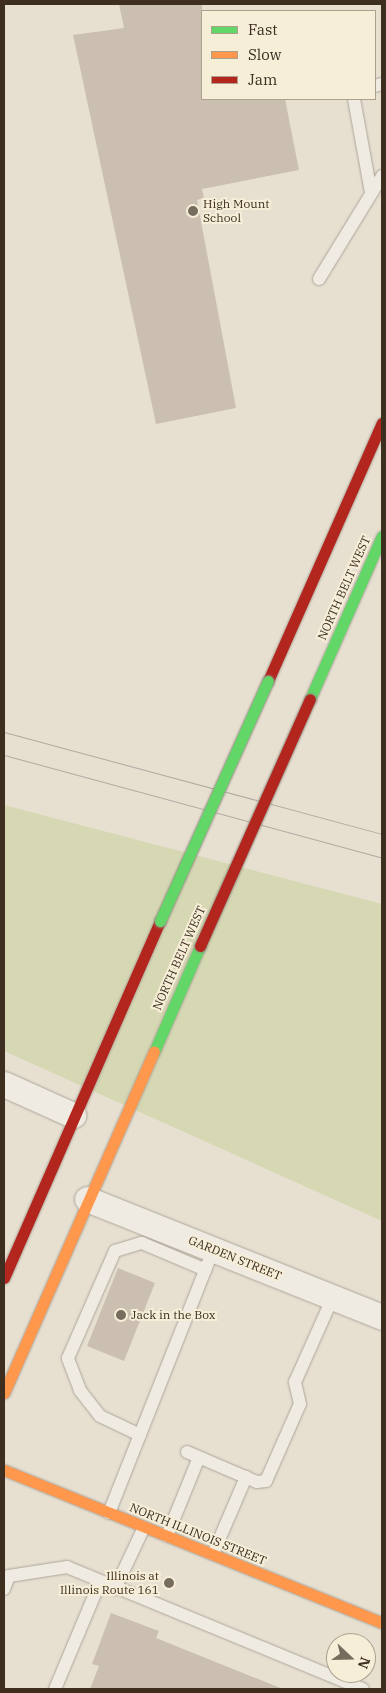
<!DOCTYPE html>
<style>
body{margin:0}
#map{position:relative;width:386px;height:1693px;overflow:hidden;background:#e7e0d1;font-family:"IBM Plex Serif",serif}
div>[style]{position:absolute}
[style*='--x']{left:calc(var(--x)*1px);top:calc(var(--y)*1px);width:calc(var(--w)*1px);rotate:calc(var(--a)*1deg)}
.green>*{inset:0;background:#d6d7b3}
.building>*{inset:0;background:#cbbfb2}
.roads{filter:drop-shadow(0 0 1px #ada599) drop-shadow(0 0 1px #ada599)}
.lane>*{height:12px;margin:-6px;padding:0 6px;transform-origin:6px;border-radius:6px;background:#efebe3}
.street>*{height:25px;margin:-12.5px;padding:0 12.5px;transform-origin:12.5px;border-radius:12.5px;background:#efebe3}
.fast>*{height:11px;margin:-5.5px;padding:0 5.5px;transform-origin:5.5px;border-radius:5.5px;background:#63d668}
.slow>*{height:11px;margin:-5.5px;padding:0 5.5px;transform-origin:5.5px;border-radius:5.5px;background:#ff974d}
.jam>*{height:11px;margin:-5.5px;padding:0 5.5px;transform-origin:5.5px;border-radius:5.5px;background:#b3261e}
.tram>*{height:1px;margin:-0.5px;padding:0 0.5px;transform-origin:0.5px;border-radius:0.5px;background:#afaaa2}
.bridges{filter:drop-shadow(0 0 1px #928b80) drop-shadow(0 0 1px #928b80)}
.fast-bridge>*{height:11px;margin:-5.5px;padding:0 5.5px;transform-origin:5.5px;border-radius:5.5px;background:#63d668}
.jam-bridge>*{height:11px;margin:-5.5px;padding:0 5.5px;transform-origin:5.5px;border-radius:5.5px;background:#b3261e}
.dots>*{width:14px;height:14px;translate:-50% -50%;box-sizing:border-box;border:2px solid #f7eed8;border-radius:50%}
span{translate:-50% -50%;white-space:nowrap;text-align:center;line-height:1.15;-webkit-text-stroke:4px #f7eed8;paint-order:stroke}
.poi-label{font-size:12px;color:#3d2e20}
.left{translate:0 -50%;text-align:left}
.right{translate:-100% -50%;text-align:right}
.street-label{font-size:12px;color:#3d2e20}
.frame{position:absolute;inset:0;border:5px solid #3d2e20;pointer-events:none}
.legend{position:absolute;left:201px;top:10px;width:175px;height:90px;box-sizing:border-box;background:#f7eed8;border:1px solid #ada18e;margin:0;padding:6px 9px;list-style:none;font-size:15px;color:#3d2e20}
.legend li{display:flex;align-items:center;gap:10px;height:25px}
.legend b{width:25px;border:1px solid #ada18e}
.north{position:absolute;left:326px;top:1633px;width:50px;height:50px;box-sizing:border-box;background:#f7eed8;border:1px solid #ada18e;border-radius:50%;rotate:111deg;font-size:14px;font-weight:700;line-height:20px;text-align:center;color:#3d2e20}
.north::after{content:'';display:block;margin:auto;width:18px;height:22px;background:#786c5e;clip-path:polygon(50% 0,100% 100%,50% 72%,0 100%)}
</style>
<div id="map">
<div class="green">
<div style="clip-path:polygon(4px 805px,382px 904px,382px 1221px,4px 1051px)"></div>
</div>
<div class="building">
<div style="clip-path:polygon(119px 4px,202px 4px,202px 99px,285px 99px,299px 170px,202px 189px,204px 198px,197px 200px,236px 408px,156px 424px,73px 35px,124px 28px)"></div>
<div style="clip-path:polygon(118px 1268px,155px 1283px,124px 1361px,87px 1346px)"></div>
<div style="clip-path:polygon(111px 1613px,159px 1631px,156px 1638px,283px 1689px,90px 1689px,99px 1666px,92px 1664px)"></div>
</div>
<div class="roads">
<div class="lane">
<div style="--x:375;--y:86;--w:7;--a:-16"></div>
<div style="--x:354;--y:99;--w:96;--a:79.7"></div>
<div style="--x:319;--y:279;--w:121;--a:-58.5"></div>
<div style="--x:140;--y:1435;--w:44;--a:-154.6"></div>
<div style="--x:100;--y:1416;--w:33;--a:-128"></div>
<div style="--x:80;--y:1390;--w:34;--a:-111"></div>
<div style="--x:68;--y:1358;--w:117;--a:-66.3"></div>
<div style="--x:115;--y:1251;--w:28;--a:-17"></div>
<div style="--x:142;--y:1243;--w:69;--a:22.9"></div>
<div style="--x:187;--y:1452;--w:76;--a:23.2"></div>
<div style="--x:257;--y:1482;--w:9;--a:-6"></div>
<div style="--x:266;--y:1481;--w:84;--a:-66.2"></div>
<div style="--x:300;--y:1404;--w:23;--a:-103"></div>
<div style="--x:295;--y:1382;--w:93;--a:-65.9"></div>
<div style="--x:109;--y:1513;--w:269;--a:-68.4"></div>
<div style="--x:167;--y:1536;--w:85;--a:-67.9"></div>
<div style="--x:213;--y:1554;--w:84;--a:-66.8"></div>
<div style="--x:4;--y:1589;--w:14;--a:-69"></div>
<div style="--x:9;--y:1576;--w:59;--a:-8.8"></div>
<div style="--x:67;--y:1567;--w:320;--a:22.4"></div>
<div style="--x:115;--y:1589;--w:68;--a:-64.9"></div>
<div style="--x:55;--y:1689;--w:116;--a:-67.2"></div>
</div>
<div class="street">
<div style="--x:4;--y:1084;--w:76;--a:24.2"></div>
<div style="--x:87;--y:1199;--w:318;--a:21.8"></div>
</div>
<div class="fast">
<div style="--x:310;--y:699;--w:178;--a:-66.2"></div>
<div style="--x:154;--y:1052;--w:116;--a:-66.5"></div>
</div>
<div class="slow">
<div style="--x:4;--y:1393;--w:373;--a:-66.3"></div>
<div style="--x:4;--y:1470;--w:408;--a:22"></div>
</div>
<div class="jam">
<div style="--x:268;--y:681;--w:282;--a:-66.2"></div>
<div style="--x:4;--y:1278;--w:390;--a:-66.4"></div>
</div>
</div>
<div class="tram">
<div style="--x:4;--y:732;--w:392;--a:15.1"></div>
<div style="--x:4;--y:755;--w:392;--a:15.2"></div>
</div>
<div class="bridges">
<div class="fast-bridge">
<div style="--x:160;--y:921;--w:263;--a:-65.8"></div>
</div>
<div class="jam-bridge">
<div style="--x:200;--y:946;--w:270;--a:-66"></div>
</div>
</div>
<div class="dots">
<div style="left:193px;top:211px;background:#786c5e"></div>
<div style="left:121px;top:1315px;background:#786c5e"></div>
<div style="left:169px;top:1583px;background:#786c5e"></div>
</div>
<div class="poi-label">
<span class="left" style="left:203px;top:211px">High Mount<br>School</span>
<span class="left" style="left:131px;top:1315px">Jack in the Box</span>
<span class="right" style="left:159px;top:1583px">Illinois at<br>Illinois Route 161</span>
</div>
<div class="street-label">
<span style="left:344px;top:588px;rotate:-66deg">NORTH BELT WEST</span>
<span style="left:179px;top:958px;rotate:-66deg">NORTH BELT WEST</span>
<span style="left:235px;top:1258px;rotate:22deg">GARDEN STREET</span>
<span style="left:198px;top:1534px;rotate:22deg">NORTH ILLINOIS STREET</span>
</div>
<div class="frame"></div>
<ul class="legend">
<li><b style="height:6px;background:#63d668"></b>Fast</li>
<li><b style="height:6px;background:#ff974d"></b>Slow</li>
<li><b style="height:6px;background:#b3261e"></b>Jam</li>
</ul>
<div class="north">N</div>
</div>
